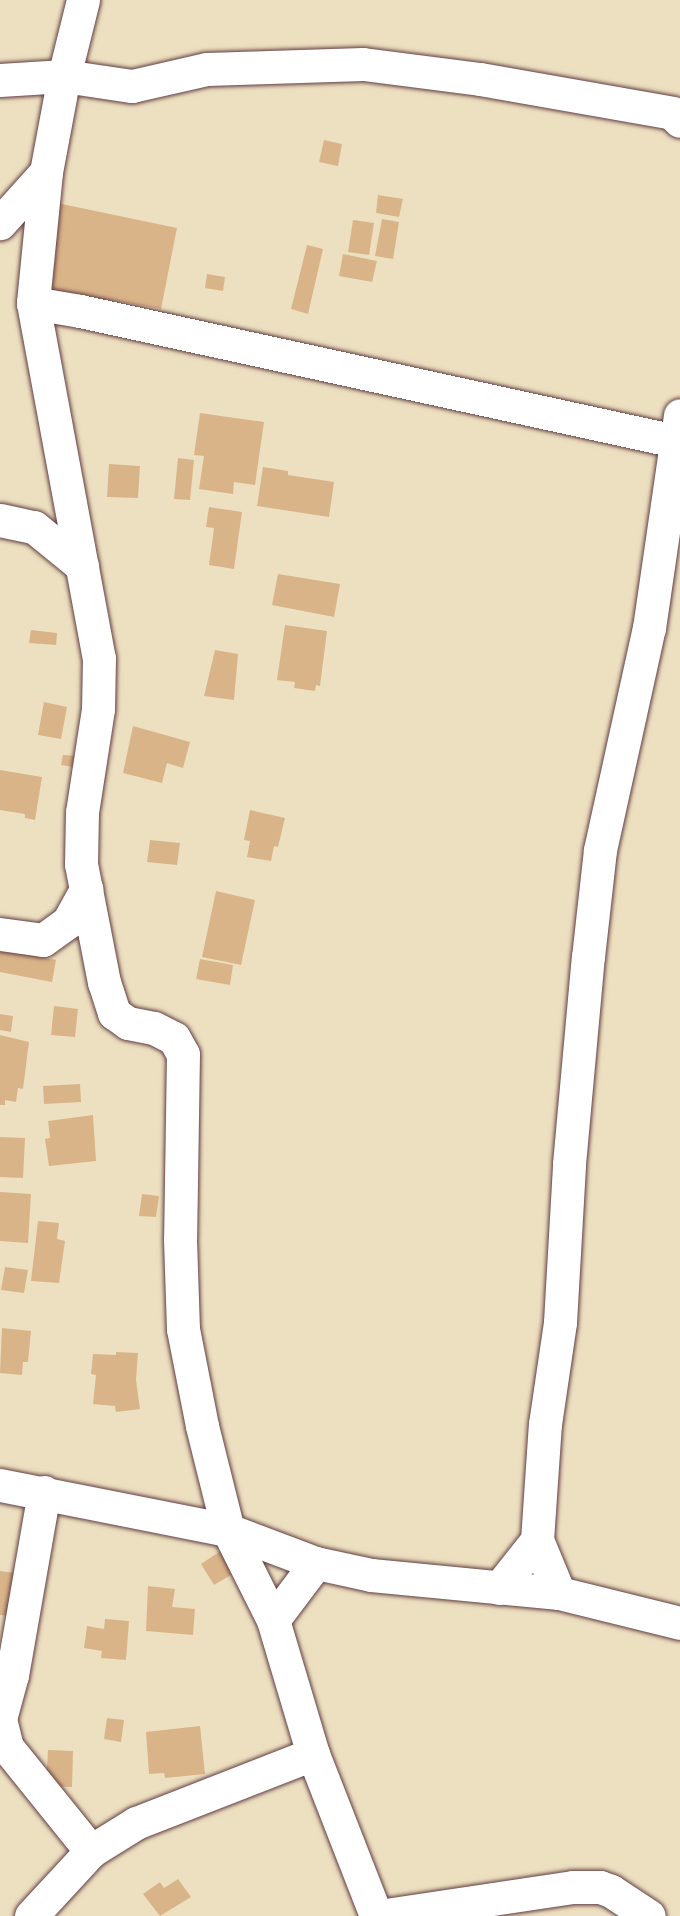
<!DOCTYPE html>
<style>
body{margin:0}
#map{position:relative;width:680px;height:1916px;overflow:hidden;background:#ede0c0;font-family:"Libre Caslon Text",serif}
div>[style]{position:absolute}
[style*='--x']{left:calc(var(--x)*1px);top:calc(var(--y)*1px);width:calc(var(--w)*1px);rotate:calc(var(--a)*1deg)}
.building>*{inset:0;background:#dab489}
.roads{filter:drop-shadow(0 0 2px #623c41) drop-shadow(0 0 2px #623c41)}
.minor>*{height:33px;margin:-16.5px;padding:0 16.5px;transform-origin:16.5px;border-radius:16.5px;background:#fff}
span{translate:-50% -50%;white-space:nowrap;text-align:center;line-height:1.15;-webkit-text-stroke:4.5px #f6f6f2;paint-order:stroke}
</style>
<div id="map">
<div class="building">
<div style="clip-path:polygon(324px 140px,342px 144px,338px 166px,319px 162px)"></div>
<div style="clip-path:polygon(378px 195px,403px 199px,399px 217px,376px 213px)"></div>
<div style="clip-path:polygon(57px 203px,177px 228px,161px 309px,106px 299px,105px 304px,40px 292px)"></div>
<div style="clip-path:polygon(382px 219px,399px 222px,393px 259px,375px 256px)"></div>
<div style="clip-path:polygon(353px 220px,374px 223px,369px 255px,348px 252px)"></div>
<div style="clip-path:polygon(307px 245px,323px 249px,308px 314px,291px 309px)"></div>
<div style="clip-path:polygon(343px 254px,377px 261px,372px 282px,339px 276px)"></div>
<div style="clip-path:polygon(207px 274px,225px 277px,223px 291px,205px 288px)"></div>
<div style="clip-path:polygon(200px 413px,264px 422px,255px 485px,234px 482px,233px 494px,199px 489px,204px 456px,194px 455px)"></div>
<div style="clip-path:polygon(178px 458px,194px 460px,190px 500px,174px 499px)"></div>
<div style="clip-path:polygon(109px 464px,140px 466px,138px 498px,107px 497px)"></div>
<div style="clip-path:polygon(263px 467px,288px 471px,288px 475px,334px 482px,329px 517px,257px 506px)"></div>
<div style="clip-path:polygon(209px 507px,242px 512px,234px 569px,209px 565px,214px 528px,206px 527px)"></div>
<div style="clip-path:polygon(278px 574px,340px 584px,334px 617px,272px 605px)"></div>
<div style="clip-path:polygon(285px 625px,327px 631px,320px 686px,316px 685px,315px 691px,294px 688px,295px 682px,277px 680px)"></div>
<div style="clip-path:polygon(31px 630px,57px 633px,56px 645px,29px 643px)"></div>
<div style="clip-path:polygon(215px 650px,238px 654px,234px 700px,204px 696px)"></div>
<div style="clip-path:polygon(44px 702px,67px 707px,61px 739px,38px 735px)"></div>
<div style="clip-path:polygon(133px 726px,190px 742px,183px 768px,167px 763px,162px 783px,123px 773px)"></div>
<div style="clip-path:polygon(63px 755px,75px 756px,74px 767px,61px 765px)"></div>
<div style="clip-path:polygon(0 770px,42px 777px,35px 820px,25px 818px,25px 814px,0 810px)"></div>
<div style="clip-path:polygon(250px 810px,285px 818px,278px 847px,274px 846px,271px 861px,247px 857px,250px 841px,244px 840px)"></div>
<div style="clip-path:polygon(150px 840px,180px 843px,177px 865px,147px 862px)"></div>
<div style="clip-path:polygon(216px 891px,255px 900px,241px 965px,202px 957px)"></div>
<div style="clip-path:polygon(0 950px,56px 960px,52px 982px,0 972px)"></div>
<div style="clip-path:polygon(200px 959px,233px 965px,230px 985px,196px 979px)"></div>
<div style="clip-path:polygon(54px 1006px,78px 1009px,75px 1037px,51px 1035px)"></div>
<div style="clip-path:polygon(0 1014px,13px 1016px,11px 1032px,0 1030px)"></div>
<div style="clip-path:polygon(0 1035px,29px 1042px,23px 1089px,18px 1088px,16px 1102px,5px 1100px,5px 1105px,0 1105px)"></div>
<div style="clip-path:polygon(80px 1084px,81px 1102px,44px 1104px,43px 1086px)"></div>
<div style="clip-path:polygon(93px 1115px,96px 1161px,49px 1166px,45px 1139px,50px 1138px,48px 1121px)"></div>
<div style="clip-path:polygon(0 1137px,25px 1138px,23px 1178px,0 1177px)"></div>
<div style="clip-path:polygon(0 1192px,31px 1194px,28px 1243px,0 1241px)"></div>
<div style="clip-path:polygon(142px 1194px,159px 1196px,156px 1217px,139px 1216px)"></div>
<div style="clip-path:polygon(38px 1221px,59px 1223px,57px 1239px,65px 1241px,59px 1283px,31px 1281px)"></div>
<div style="clip-path:polygon(5px 1267px,28px 1270px,24px 1293px,1px 1290px)"></div>
<div style="clip-path:polygon(2px 1328px,31px 1331px,28px 1362px,23px 1362px,22px 1375px,0 1373px)"></div>
<div style="clip-path:polygon(116px 1352px,138px 1353px,136px 1380px,140px 1409px,116px 1412px,115px 1406px,93px 1404px,96px 1375px,91px 1374px,93px 1354px,116px 1355px)"></div>
<div style="clip-path:polygon(222px 1550px,236px 1572px,214px 1585px,201px 1564px)"></div>
<div style="clip-path:polygon(0 1571px,16px 1573px,11px 1616px,0 1615px)"></div>
<div style="clip-path:polygon(148px 1586px,175px 1589px,172px 1607px,195px 1609px,193px 1635px,146px 1631px)"></div>
<div style="clip-path:polygon(105px 1619px,129px 1621px,126px 1660px,101px 1658px,102px 1651px,84px 1648px,87px 1626px,104px 1629px)"></div>
<div style="clip-path:polygon(107px 1718px,124px 1720px,121px 1742px,104px 1739px)"></div>
<div style="clip-path:polygon(200px 1726px,205px 1774px,165px 1778px,164px 1773px,149px 1774px,146px 1732px)"></div>
<div style="clip-path:polygon(48px 1750px,73px 1751px,72px 1787px,46px 1786px)"></div>
<div style="clip-path:polygon(178px 1879px,191px 1897px,160px 1916px,143px 1894px,160px 1882px,164px 1888px)"></div>
</div>
<div class="roads">
<div class="minor">
<div style="--x:83;--y:0;--w:78;--a:104"></div>
<div style="--x:64;--y:76;--w:69;--a:8.4"></div>
<div style="--x:132;--y:86;--w:77;--a:-12.8"></div>
<div style="--x:207;--y:69;--w:156;--a:-1.8"></div>
<div style="--x:363;--y:64;--w:118;--a:7.3"></div>
<div style="--x:480;--y:79;--w:195;--a:10"></div>
<div style="--x:672;--y:113;--w:11;--a:45"></div>
<div style="--x:0;--y:80;--w:64;--a:-3.6"></div>
<div style="--x:64;--y:76;--w:98;--a:100.6"></div>
<div style="--x:46;--y:172;--w:69;--a:132"></div>
<div style="--x:46;--y:172;--w:132;--a:95.7"></div>
<div style="--x:33;--y:303;--w:48;--a:9.7"></div>
<div style="--x:80;--y:311;--w:614;--a:12.32"></div>
<div style="--x:33;--y:303;--w:361;--a:79.5"></div>
<div style="--x:99;--y:658;--w:51;--a:91.1"></div>
<div style="--x:98;--y:709;--w:104;--a:98.8"></div>
<div style="--x:82;--y:812;--w:52;--a:91.1"></div>
<div style="--x:81;--y:864;--w:120;--a:79"></div>
<div style="--x:104;--y:982;--w:33;--a:72"></div>
<div style="--x:114;--y:1013;--w:17;--a:36"></div>
<div style="--x:128;--y:1023;--w:26;--a:11"></div>
<div style="--x:154;--y:1028;--w:22;--a:27"></div>
<div style="--x:174;--y:1038;--w:18;--a:61"></div>
<div style="--x:183;--y:1054;--w:185;--a:90.9"></div>
<div style="--x:180;--y:1239;--w:90;--a:88.1"></div>
<div style="--x:183;--y:1329;--w:99;--a:78.9"></div>
<div style="--x:202;--y:1426;--w:107;--a:76"></div>
<div style="--x:228;--y:1530;--w:101;--a:63.4"></div>
<div style="--x:273;--y:1620;--w:140;--a:73.4"></div>
<div style="--x:313;--y:1754;--w:174;--a:68.7"></div>
<div style="--x:0;--y:520;--w:35;--a:12"></div>
<div style="--x:34;--y:527;--w:62;--a:39.1"></div>
<div style="--x:0;--y:934;--w:43;--a:7.9"></div>
<div style="--x:43;--y:940;--w:31;--a:-36"></div>
<div style="--x:68;--y:922;--w:38;--a:-61"></div>
<div style="--x:0;--y:1485;--w:232;--a:11.2"></div>
<div style="--x:228;--y:1530;--w:94;--a:20.6"></div>
<div style="--x:316;--y:1563;--w:56;--a:12.3"></div>
<div style="--x:371;--y:1575;--w:189;--a:5.5"></div>
<div style="--x:559;--y:1593;--w:125;--a:13.9"></div>
<div style="--x:44;--y:1492;--w:186;--a:99.9"></div>
<div style="--x:12;--y:1675;--w:46;--a:105.3"></div>
<div style="--x:0;--y:1719;--w:29;--a:76"></div>
<div style="--x:7;--y:1747;--w:134;--a:51.1"></div>
<div style="--x:499;--y:1588;--w:61;--a:-51.6"></div>
<div style="--x:559;--y:1593;--w:57;--a:-112.5"></div>
<div style="--x:537;--y:1540;--w:116;--a:-86.1"></div>
<div style="--x:545;--y:1424;--w:103;--a:-81.6"></div>
<div style="--x:560;--y:1322;--w:158;--a:-86.7"></div>
<div style="--x:569;--y:1164;--w:208;--a:-84.8"></div>
<div style="--x:588;--y:957;--w:108;--a:-83.6"></div>
<div style="--x:600;--y:850;--w:227;--a:-77.6"></div>
<div style="--x:649;--y:628;--w:215;--a:-81.7"></div>
<div style="--x:273;--y:1620;--w:71;--a:-53"></div>
<div style="--x:31;--y:1916;--w:88;--a:-47.3"></div>
<div style="--x:91;--y:1851;--w:53;--a:-31.9"></div>
<div style="--x:136;--y:1823;--w:190;--a:-21.3"></div>
<div style="--x:379;--y:1916;--w:196;--a:-8.5"></div>
<div style="--x:573;--y:1887;--w:27;--a:0"></div>
<div style="--x:600;--y:1887;--w:12;--a:20"></div>
<div style="--x:611;--y:1891;--w:45;--a:33.3"></div>
</div>
</div>
</div>
